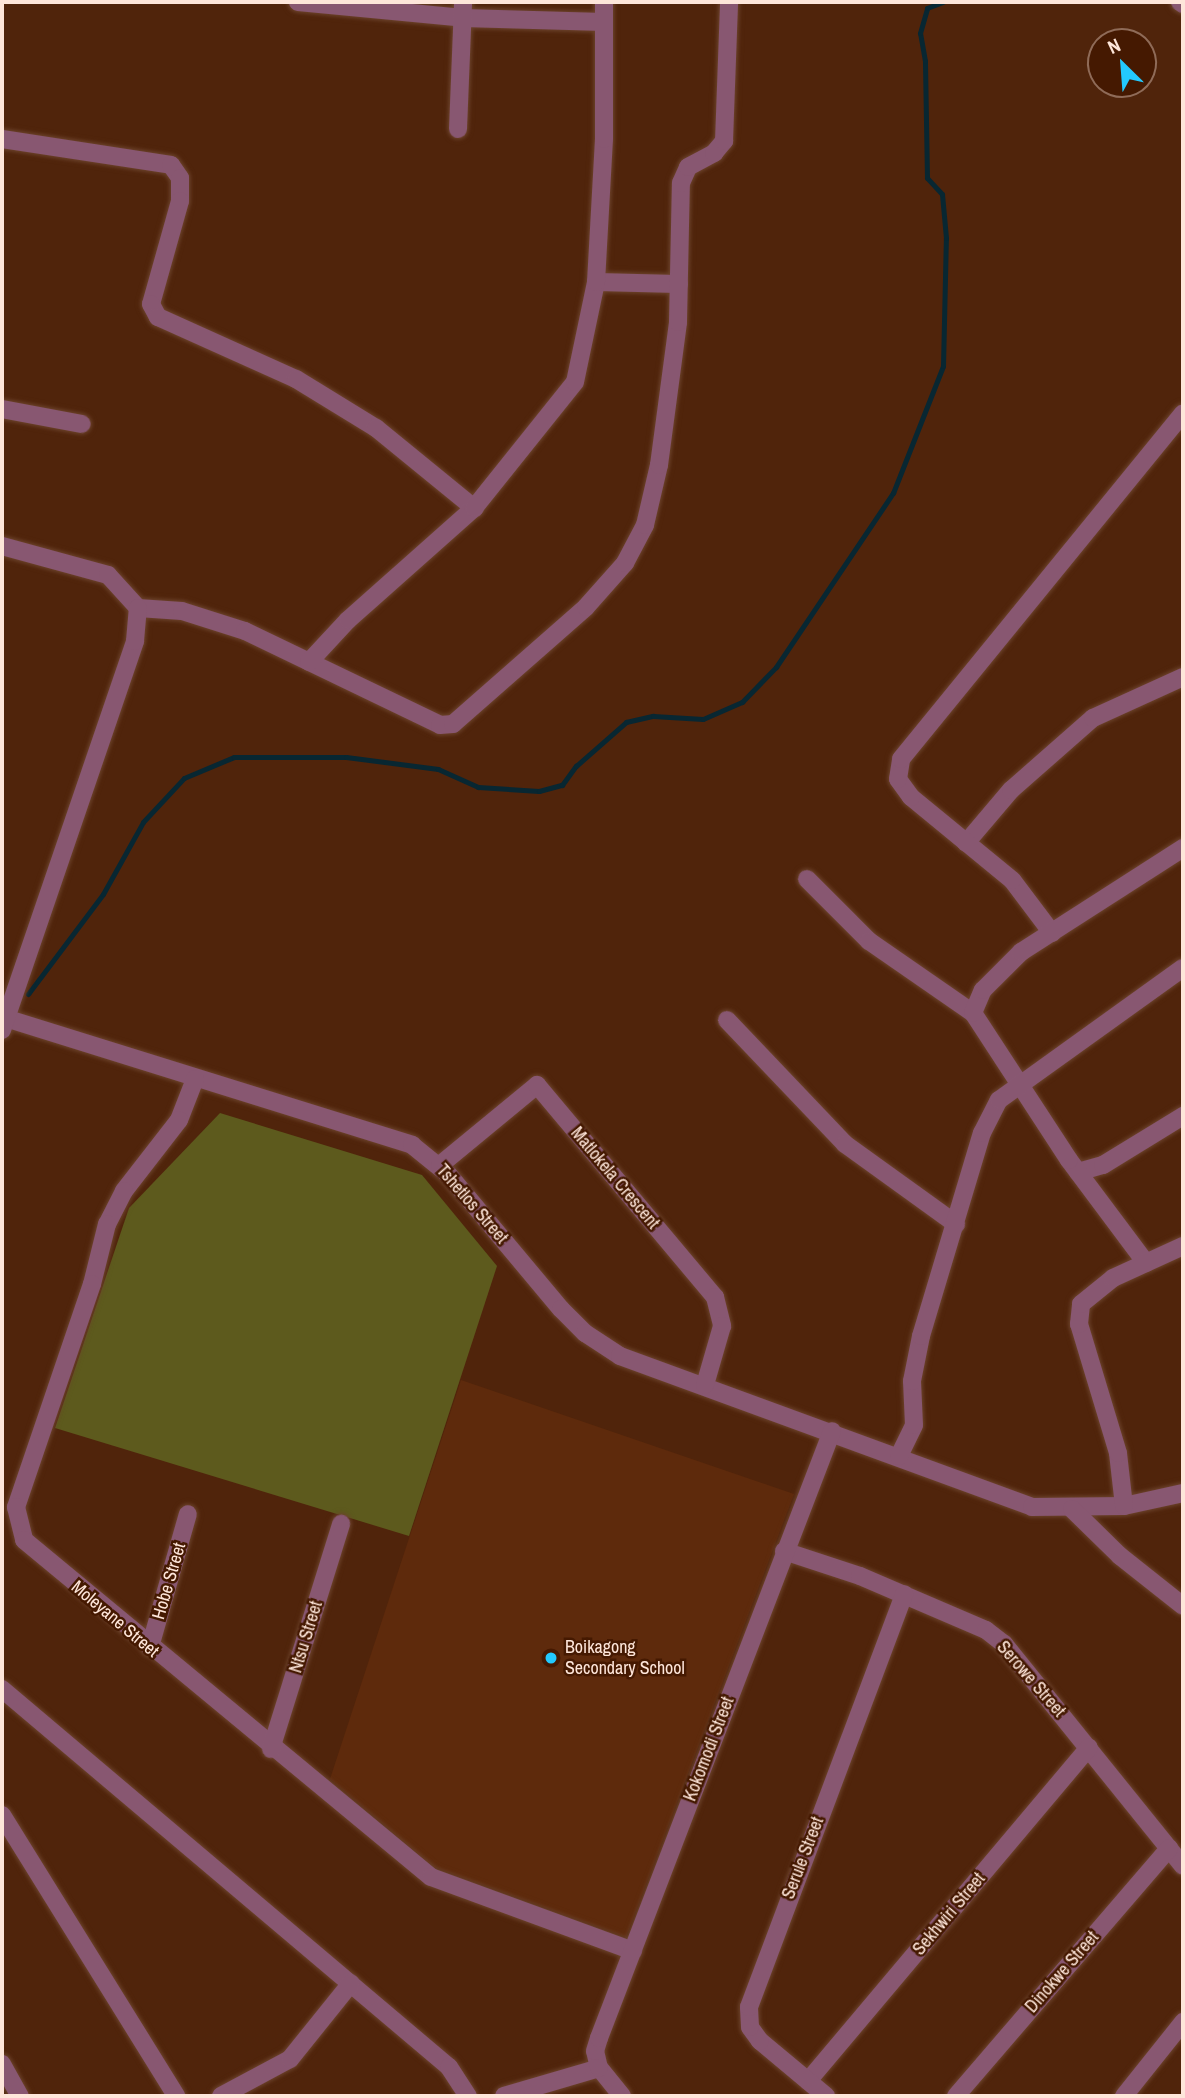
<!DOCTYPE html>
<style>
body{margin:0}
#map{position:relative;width:1185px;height:2098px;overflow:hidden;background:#50240b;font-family:"Archivo Narrow",sans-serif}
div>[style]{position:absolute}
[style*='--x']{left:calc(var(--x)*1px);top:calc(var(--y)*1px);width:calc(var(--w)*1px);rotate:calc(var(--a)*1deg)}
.built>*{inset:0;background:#5e2a0c}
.green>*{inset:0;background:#5d5a1d}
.stream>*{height:5px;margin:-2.5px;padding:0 2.5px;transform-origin:2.5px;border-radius:2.5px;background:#082732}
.roads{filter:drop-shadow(0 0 2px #6c432c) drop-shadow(0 0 2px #6c432c)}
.minor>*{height:18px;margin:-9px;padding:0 9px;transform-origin:9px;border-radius:9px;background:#885771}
.dots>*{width:19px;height:19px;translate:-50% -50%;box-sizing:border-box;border:4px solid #451901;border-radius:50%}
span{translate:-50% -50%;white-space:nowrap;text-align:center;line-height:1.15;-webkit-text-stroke:5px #451901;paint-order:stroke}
.street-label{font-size:18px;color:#fee6da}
.poi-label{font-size:18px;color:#fee6da}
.left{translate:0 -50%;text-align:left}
.frame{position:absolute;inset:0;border:4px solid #fee6da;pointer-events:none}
.north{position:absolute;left:1087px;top:28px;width:70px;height:70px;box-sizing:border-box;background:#451901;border:2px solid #8f6b58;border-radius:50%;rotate:335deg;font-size:19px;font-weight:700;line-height:28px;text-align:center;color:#fee6da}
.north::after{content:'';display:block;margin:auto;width:24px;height:32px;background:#23c9fe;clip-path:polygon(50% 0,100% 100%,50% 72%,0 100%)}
</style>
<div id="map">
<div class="built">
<div style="clip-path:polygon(461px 1380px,794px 1494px,626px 1937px,434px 1867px,330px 1779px)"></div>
</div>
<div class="green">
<div style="clip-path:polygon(220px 1113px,422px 1175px,497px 1266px,409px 1536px,55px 1428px,129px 1208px)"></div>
</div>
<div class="stream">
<div style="--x:28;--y:994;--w:125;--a:-53.1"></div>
<div style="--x:103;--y:894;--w:82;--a:-60.9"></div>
<div style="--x:143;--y:822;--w:60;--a:-47"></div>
<div style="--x:184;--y:778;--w:54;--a:-22.8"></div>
<div style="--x:234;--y:757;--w:112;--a:0"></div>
<div style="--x:346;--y:757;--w:93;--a:7.4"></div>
<div style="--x:438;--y:769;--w:44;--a:24.2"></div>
<div style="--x:478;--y:787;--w:61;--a:3.8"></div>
<div style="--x:539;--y:791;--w:24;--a:-15"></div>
<div style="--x:562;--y:785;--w:24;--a:-54"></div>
<div style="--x:576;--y:766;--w:67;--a:-41.3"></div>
<div style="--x:626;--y:722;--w:28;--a:-13"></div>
<div style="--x:653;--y:716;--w:50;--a:3.4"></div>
<div style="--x:703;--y:719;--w:43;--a:-23.6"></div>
<div style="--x:742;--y:702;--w:49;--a:-45.8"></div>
<div style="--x:776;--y:667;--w:210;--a:-56.1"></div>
<div style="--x:893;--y:493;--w:136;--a:-68.5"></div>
<div style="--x:943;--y:366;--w:128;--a:-88.7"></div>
<div style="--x:946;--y:238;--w:44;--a:-95.2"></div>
<div style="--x:942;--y:194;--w:22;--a:-133"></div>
<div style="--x:927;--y:178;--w:117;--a:-91"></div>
<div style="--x:925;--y:61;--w:28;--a:-100"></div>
<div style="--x:920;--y:33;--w:26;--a:-74"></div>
<div style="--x:927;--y:8;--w:17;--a:-21"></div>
</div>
<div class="roads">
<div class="minor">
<div style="--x:298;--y:2;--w:166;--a:5.5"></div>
<div style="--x:463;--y:18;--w:141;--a:1.6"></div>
<div style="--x:1180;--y:2;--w:4;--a:34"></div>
<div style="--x:458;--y:129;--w:127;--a:-87.7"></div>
<div style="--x:2;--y:139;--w:171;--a:8.7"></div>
<div style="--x:171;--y:165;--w:16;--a:55"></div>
<div style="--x:180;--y:178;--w:23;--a:90"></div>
<div style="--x:180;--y:201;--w:107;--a:105.7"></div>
<div style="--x:151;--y:304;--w:15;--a:62"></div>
<div style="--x:158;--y:317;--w:151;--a:24.2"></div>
<div style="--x:296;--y:379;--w:94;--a:31.5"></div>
<div style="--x:376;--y:428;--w:127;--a:39.2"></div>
<div style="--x:596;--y:282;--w:83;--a:1.4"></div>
<div style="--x:2;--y:409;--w:81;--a:10.6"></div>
<div style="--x:2;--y:546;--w:110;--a:15.3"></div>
<div style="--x:108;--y:575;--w:45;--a:47.7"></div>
<div style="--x:138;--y:608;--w:44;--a:3.9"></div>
<div style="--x:182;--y:611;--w:66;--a:17.6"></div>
<div style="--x:245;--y:631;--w:216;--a:25.7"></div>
<div style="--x:440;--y:725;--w:13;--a:-4"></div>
<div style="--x:453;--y:724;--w:177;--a:-41.3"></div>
<div style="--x:586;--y:607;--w:59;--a:-48.4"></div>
<div style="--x:625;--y:563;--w:43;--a:-62.2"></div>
<div style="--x:645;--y:525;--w:62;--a:-76.9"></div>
<div style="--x:659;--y:465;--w:144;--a:-82.4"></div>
<div style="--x:678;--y:322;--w:139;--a:-88.8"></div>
<div style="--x:681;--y:183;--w:17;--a:-66"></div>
<div style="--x:688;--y:167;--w:30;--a:-28"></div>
<div style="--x:714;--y:153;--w:16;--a:-50"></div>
<div style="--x:724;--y:141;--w:139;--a:-87.9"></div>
<div style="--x:309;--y:662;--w:57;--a:-47.1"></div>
<div style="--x:348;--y:620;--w:169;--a:-41.6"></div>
<div style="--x:474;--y:508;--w:161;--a:-51.3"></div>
<div style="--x:575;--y:382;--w:102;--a:-78.1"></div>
<div style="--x:596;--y:282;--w:143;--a:-86.8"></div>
<div style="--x:604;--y:139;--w:137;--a:-90"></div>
<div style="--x:966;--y:843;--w:70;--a:-49.7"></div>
<div style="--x:1011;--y:790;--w:109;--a:-41.3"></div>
<div style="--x:1093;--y:718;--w:99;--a:-24.5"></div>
<div style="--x:807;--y:879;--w:88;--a:45"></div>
<div style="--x:869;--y:941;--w:126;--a:34.7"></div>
<div style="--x:1052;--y:933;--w:66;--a:-127"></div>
<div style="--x:1012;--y:880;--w:131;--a:-140.6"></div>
<div style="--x:911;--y:797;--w:22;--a:-126"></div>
<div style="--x:898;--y:779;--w:20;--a:-81"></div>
<div style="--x:901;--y:759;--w:446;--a:-50.8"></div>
<div style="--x:2;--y:1017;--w:430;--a:17.3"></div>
<div style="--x:412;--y:1145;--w:46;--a:38.9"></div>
<div style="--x:448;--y:1174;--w:176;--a:50.1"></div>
<div style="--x:561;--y:1309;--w:34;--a:45"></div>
<div style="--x:585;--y:1333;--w:42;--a:33.3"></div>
<div style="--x:620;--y:1356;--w:439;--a:20.1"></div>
<div style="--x:1032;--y:1507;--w:92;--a:-0.6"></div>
<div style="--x:1124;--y:1506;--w:60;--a:-12.4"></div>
<div style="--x:727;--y:1020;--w:171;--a:46.4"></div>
<div style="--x:845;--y:1144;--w:137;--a:35.8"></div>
<div style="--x:2;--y:1030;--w:411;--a:-71.1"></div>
<div style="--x:135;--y:641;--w:33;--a:-85"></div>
<div style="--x:195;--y:1079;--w:44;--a:111.3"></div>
<div style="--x:179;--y:1120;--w:90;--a:127.8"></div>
<div style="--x:124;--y:1191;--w:37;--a:117"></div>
<div style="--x:107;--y:1224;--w:62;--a:104"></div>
<div style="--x:92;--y:1284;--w:236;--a:108.8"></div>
<div style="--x:16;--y:1507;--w:34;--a:76"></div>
<div style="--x:24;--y:1540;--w:528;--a:39.63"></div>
<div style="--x:431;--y:1877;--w:215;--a:20.1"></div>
<div style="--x:440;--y:1165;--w:126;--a:-39.5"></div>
<div style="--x:537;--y:1085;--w:277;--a:50"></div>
<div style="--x:715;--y:1297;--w:30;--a:76"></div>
<div style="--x:722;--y:1326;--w:61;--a:106.1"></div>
<div style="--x:1078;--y:1172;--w:26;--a:-16"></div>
<div style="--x:1103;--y:1165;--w:94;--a:-31.5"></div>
<div style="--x:1146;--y:1263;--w:129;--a:-126.8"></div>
<div style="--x:1069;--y:1160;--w:176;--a:-123.1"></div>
<div style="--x:973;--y:1013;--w:25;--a:-67"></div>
<div style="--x:983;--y:990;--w:54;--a:-45"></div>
<div style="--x:1021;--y:952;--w:193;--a:-32.7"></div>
<div style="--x:899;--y:1456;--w:34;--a:-64"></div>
<div style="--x:914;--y:1425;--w:44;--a:-92.6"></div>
<div style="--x:912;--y:1381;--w:46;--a:-78.7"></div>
<div style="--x:921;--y:1336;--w:212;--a:-73.3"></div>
<div style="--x:982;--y:1133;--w:37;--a:-63"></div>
<div style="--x:999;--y:1100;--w:226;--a:-35.7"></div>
<div style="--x:1124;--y:1506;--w:53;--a:-96.5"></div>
<div style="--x:1118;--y:1453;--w:135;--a:-106.8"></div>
<div style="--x:1079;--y:1324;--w:20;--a:-84"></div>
<div style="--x:1081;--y:1304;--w:41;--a:-39.1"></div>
<div style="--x:1113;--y:1278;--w:77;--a:-24.6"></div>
<div style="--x:1072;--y:1509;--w:67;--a:44.4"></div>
<div style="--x:1120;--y:1556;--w:80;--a:38.4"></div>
<div style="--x:784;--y:1551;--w:80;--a:18.2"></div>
<div style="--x:860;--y:1576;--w:137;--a:23.2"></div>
<div style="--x:986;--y:1630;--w:23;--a:38"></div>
<div style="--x:1004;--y:1644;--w:285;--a:51.1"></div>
<div style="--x:150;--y:1647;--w:138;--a:-74.1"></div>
<div style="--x:2;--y:1689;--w:585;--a:40.22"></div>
<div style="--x:449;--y:2067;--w:35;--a:57"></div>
<div style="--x:271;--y:1749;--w:236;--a:-72.7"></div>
<div style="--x:2;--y:1815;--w:331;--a:58.2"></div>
<div style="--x:2;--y:2064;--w:37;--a:61"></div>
<div style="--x:808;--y:2081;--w:436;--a:-49.9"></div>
<div style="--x:221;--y:2096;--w:78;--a:-28.2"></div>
<div style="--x:290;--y:2059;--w:97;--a:-51.2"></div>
<div style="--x:504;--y:2096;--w:99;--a:-16.4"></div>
<div style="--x:622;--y:2096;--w:36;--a:-129"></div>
<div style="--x:599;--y:2068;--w:17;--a:-103"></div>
<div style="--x:595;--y:2051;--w:14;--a:-73"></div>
<div style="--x:599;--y:2038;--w:650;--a:-69"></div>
<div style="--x:826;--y:2096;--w:86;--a:-140.2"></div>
<div style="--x:760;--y:2041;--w:17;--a:-126"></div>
<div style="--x:750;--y:2027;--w:20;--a:-93"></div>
<div style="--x:749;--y:2007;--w:441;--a:-69.4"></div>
<div style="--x:956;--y:2096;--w:327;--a:-49.3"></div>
<div style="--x:1124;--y:2096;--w:95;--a:-51.4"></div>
</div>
</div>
<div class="dots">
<div style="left:551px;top:1658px;background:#23c9fe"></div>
</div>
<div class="street-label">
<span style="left:615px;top:1178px;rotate:50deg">Matlokela Crescent</span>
<span style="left:472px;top:1204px;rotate:49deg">Tshetlos Street</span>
<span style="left:169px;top:1581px;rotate:-74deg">Hobe Street</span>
<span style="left:115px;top:1619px;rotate:40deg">Moleyane Street</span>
<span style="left:306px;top:1637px;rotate:-73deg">Ntsu Street</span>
<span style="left:1031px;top:1679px;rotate:49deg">Serowe Street</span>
<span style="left:709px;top:1749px;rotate:-69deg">Kokomodi Street</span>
<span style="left:803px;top:1858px;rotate:-69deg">Serule Street</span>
<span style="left:949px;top:1914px;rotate:-50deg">Sekhwiri Street</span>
<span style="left:1062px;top:1972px;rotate:-49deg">Dinokwe Street</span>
</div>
<div class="poi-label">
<span class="left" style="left:565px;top:1658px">Boikagong<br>Secondary School</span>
</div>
<div class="frame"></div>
<div class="north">N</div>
</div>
